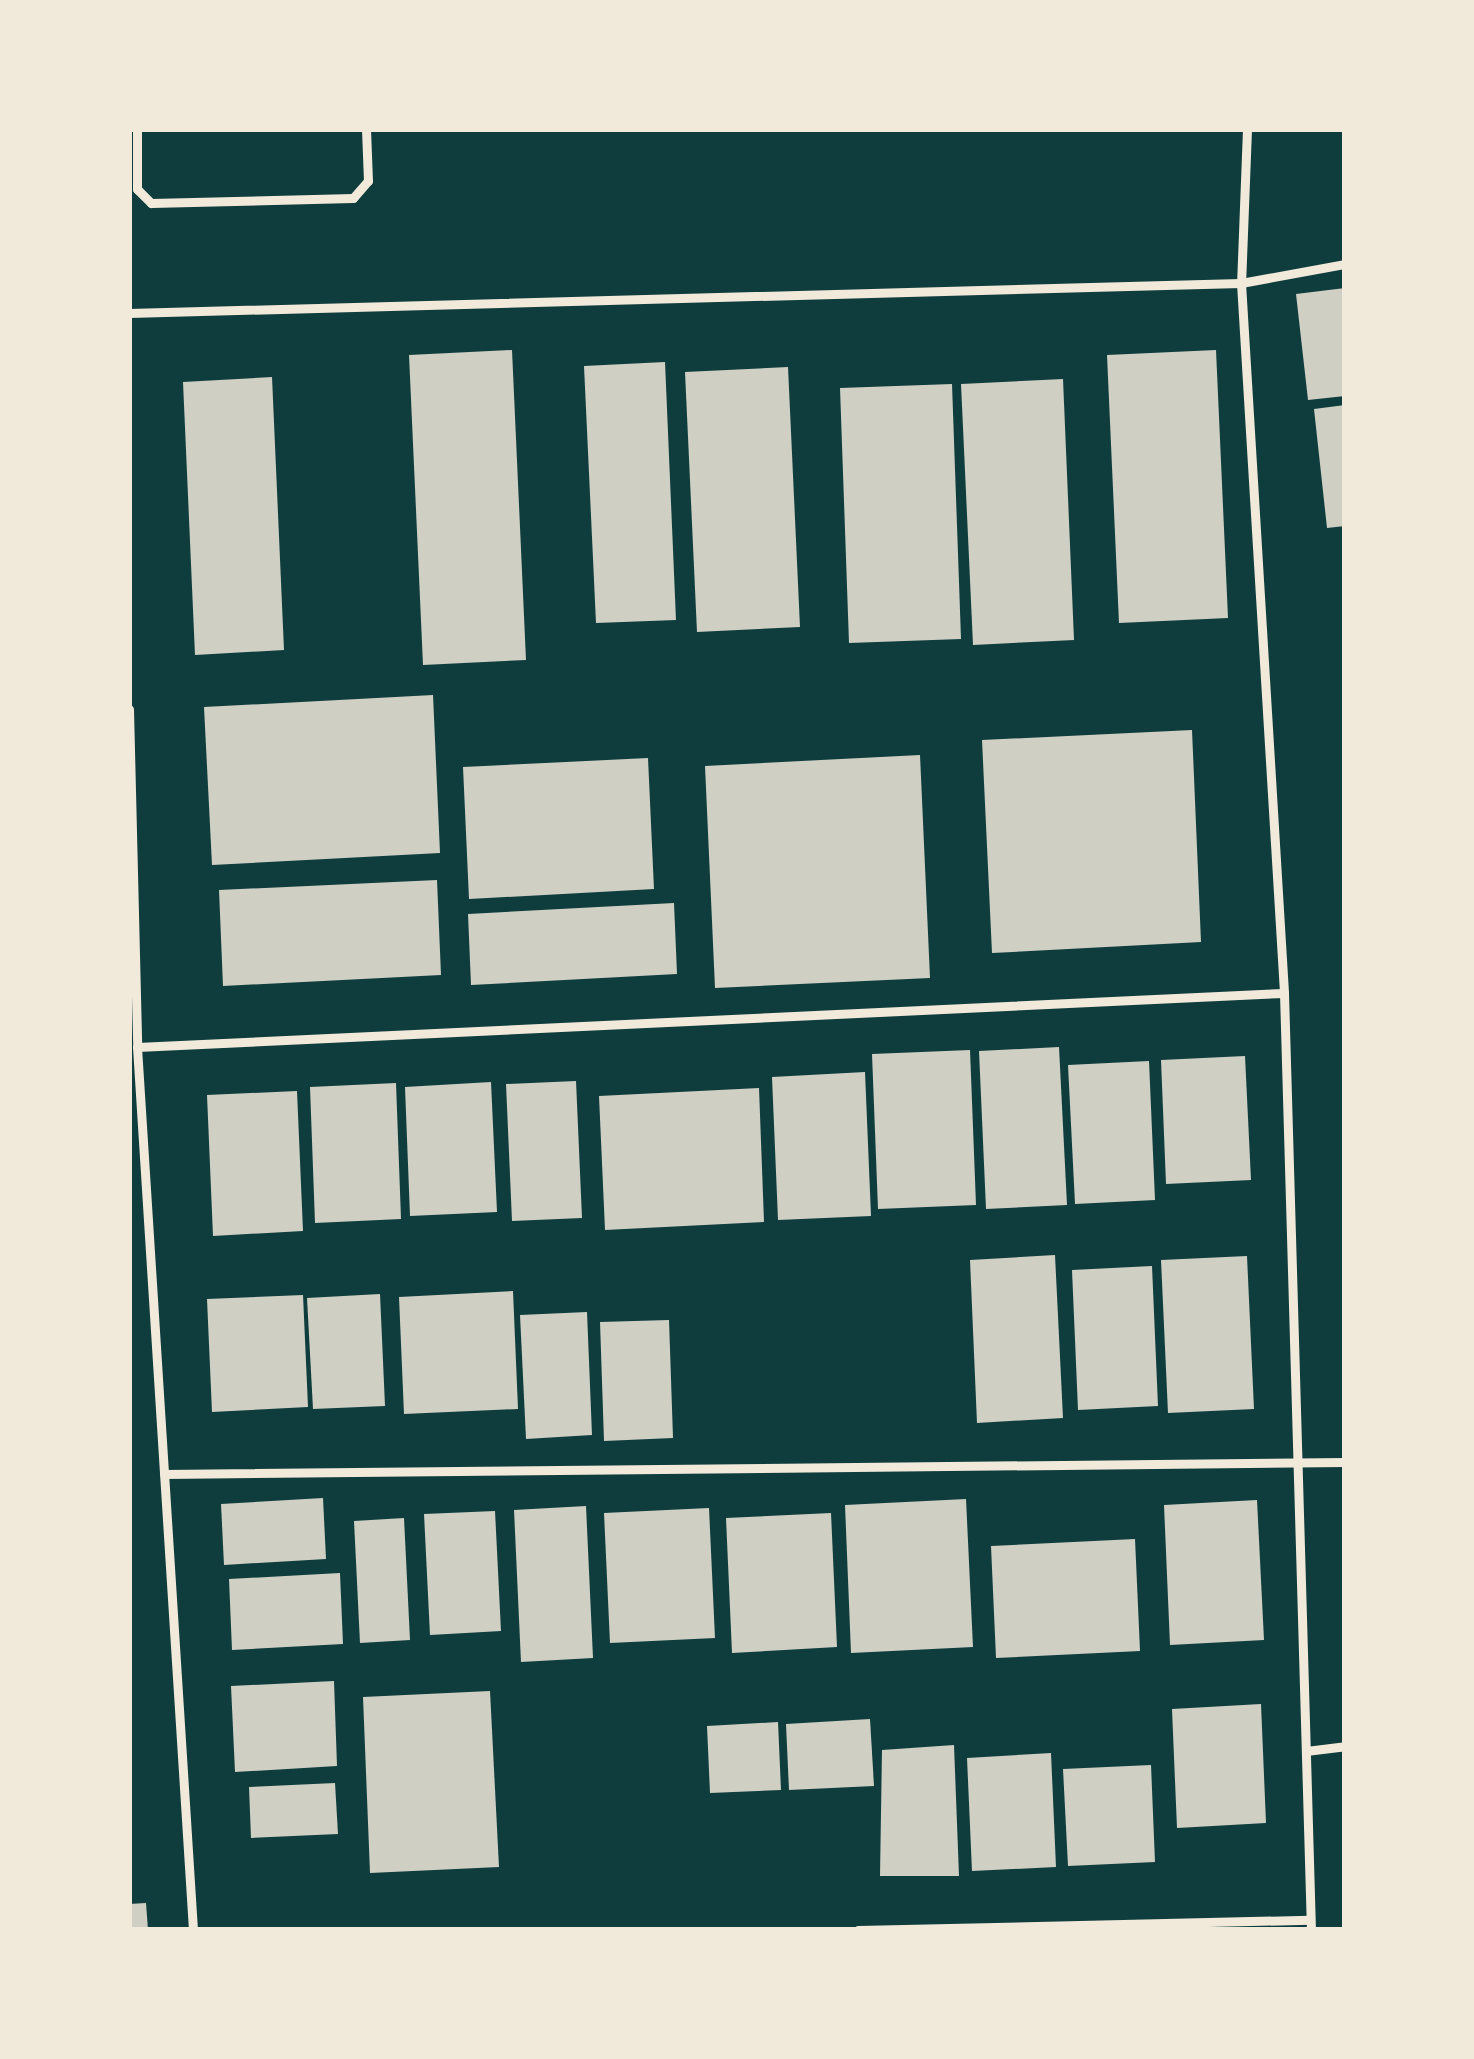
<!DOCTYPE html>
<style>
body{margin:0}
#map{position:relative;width:1474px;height:2059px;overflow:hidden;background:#0f3d3e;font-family:Rubik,sans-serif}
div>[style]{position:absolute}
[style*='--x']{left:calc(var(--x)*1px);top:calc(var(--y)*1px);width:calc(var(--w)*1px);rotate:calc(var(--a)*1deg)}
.building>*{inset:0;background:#cfcfc3}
.service>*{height:9px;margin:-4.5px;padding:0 4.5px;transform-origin:4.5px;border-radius:4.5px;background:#f1e9da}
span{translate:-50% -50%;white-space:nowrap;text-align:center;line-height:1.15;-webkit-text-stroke:12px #f1e9da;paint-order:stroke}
.frame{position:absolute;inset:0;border:132px solid #f1e9da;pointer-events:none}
</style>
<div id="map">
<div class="building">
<div style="clip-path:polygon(1345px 288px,1345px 396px,1308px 400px,1296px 294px)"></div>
<div style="clip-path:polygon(512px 350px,526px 660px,423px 665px,409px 355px)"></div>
<div style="clip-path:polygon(1216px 350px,1228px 618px,1119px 623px,1107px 355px)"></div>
<div style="clip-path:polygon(665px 362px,676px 620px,596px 623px,584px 366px)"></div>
<div style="clip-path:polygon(788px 367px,800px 627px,697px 632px,685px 372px)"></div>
<div style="clip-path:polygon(272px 377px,284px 650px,195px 655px,183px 382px)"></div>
<div style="clip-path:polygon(1063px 379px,1074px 640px,973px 645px,961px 384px)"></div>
<div style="clip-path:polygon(952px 384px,961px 639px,849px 643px,840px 388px)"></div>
<div style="clip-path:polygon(1345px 405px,1345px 526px,1327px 528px,1314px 409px)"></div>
<div style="clip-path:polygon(433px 695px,440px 853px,212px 865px,204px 707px)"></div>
<div style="clip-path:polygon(1192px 730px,1201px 942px,992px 953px,982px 740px)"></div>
<div style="clip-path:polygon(920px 755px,930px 978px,715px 988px,705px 766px)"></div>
<div style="clip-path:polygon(648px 758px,654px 889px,469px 899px,463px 767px)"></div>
<div style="clip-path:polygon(437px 880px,441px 975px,223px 986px,219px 890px)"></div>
<div style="clip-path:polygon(674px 903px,677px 974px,471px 985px,468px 914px)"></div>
<div style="clip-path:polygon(1059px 1047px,1067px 1205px,986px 1209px,979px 1051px)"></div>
<div style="clip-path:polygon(970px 1050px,976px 1205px,878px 1209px,872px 1054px)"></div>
<div style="clip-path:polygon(1245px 1056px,1251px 1180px,1166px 1184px,1161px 1060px)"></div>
<div style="clip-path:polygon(1149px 1061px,1155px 1200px,1075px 1204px,1068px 1065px)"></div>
<div style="clip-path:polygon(865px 1072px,871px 1216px,778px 1220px,772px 1077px)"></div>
<div style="clip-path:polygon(576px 1081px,582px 1218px,512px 1221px,506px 1084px)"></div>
<div style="clip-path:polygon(491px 1082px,497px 1212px,410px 1216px,405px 1087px)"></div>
<div style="clip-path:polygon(396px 1083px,401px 1219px,315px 1223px,310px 1087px)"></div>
<div style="clip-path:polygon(759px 1088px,764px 1222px,605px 1230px,599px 1096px)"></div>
<div style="clip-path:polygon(297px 1091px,303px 1231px,213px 1236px,207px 1095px)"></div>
<div style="clip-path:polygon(1055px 1255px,1063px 1418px,977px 1423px,970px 1260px)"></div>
<div style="clip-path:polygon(1247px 1256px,1254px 1409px,1168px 1413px,1161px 1260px)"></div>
<div style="clip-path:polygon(1152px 1266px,1158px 1406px,1078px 1410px,1072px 1270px)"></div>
<div style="clip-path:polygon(513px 1291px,518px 1409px,404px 1414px,399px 1297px)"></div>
<div style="clip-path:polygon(380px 1294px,385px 1406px,313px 1409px,307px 1298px)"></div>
<div style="clip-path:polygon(303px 1295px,308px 1407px,212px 1412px,207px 1299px)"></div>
<div style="clip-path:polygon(587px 1312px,592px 1435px,526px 1439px,520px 1315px)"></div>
<div style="clip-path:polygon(669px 1320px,673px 1438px,604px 1441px,600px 1322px)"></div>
<div style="clip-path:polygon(323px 1498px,326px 1559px,224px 1565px,221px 1504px)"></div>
<div style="clip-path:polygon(966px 1499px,973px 1647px,851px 1653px,845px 1505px)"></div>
<div style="clip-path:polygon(1257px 1500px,1264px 1640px,1170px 1645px,1164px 1505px)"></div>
<div style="clip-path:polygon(586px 1506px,593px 1658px,521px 1662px,514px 1510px)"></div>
<div style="clip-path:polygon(709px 1508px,715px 1638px,610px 1643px,604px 1513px)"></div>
<div style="clip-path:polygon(495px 1511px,501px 1631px,430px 1635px,424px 1514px)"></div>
<div style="clip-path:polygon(831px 1513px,837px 1647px,732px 1653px,726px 1518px)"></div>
<div style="clip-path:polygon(404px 1518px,410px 1640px,360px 1643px,354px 1521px)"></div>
<div style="clip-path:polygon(1135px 1539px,1140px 1651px,996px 1658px,991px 1546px)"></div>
<div style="clip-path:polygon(340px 1573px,343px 1644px,232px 1650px,229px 1579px)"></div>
<div style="clip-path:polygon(334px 1681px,337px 1766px,235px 1772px,231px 1686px)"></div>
<div style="clip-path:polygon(490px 1691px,499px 1867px,370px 1873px,363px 1697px)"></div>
<div style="clip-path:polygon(1261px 1704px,1266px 1823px,1177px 1828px,1172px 1709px)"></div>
<div style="clip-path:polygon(870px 1719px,874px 1786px,789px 1790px,786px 1724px)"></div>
<div style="clip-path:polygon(778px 1722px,781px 1790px,710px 1793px,707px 1726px)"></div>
<div style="clip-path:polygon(954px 1745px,959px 1876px,880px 1876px,882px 1750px)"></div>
<div style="clip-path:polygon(1051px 1753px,1056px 1867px,972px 1871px,967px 1758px)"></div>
<div style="clip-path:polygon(1151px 1765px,1155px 1862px,1068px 1866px,1063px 1769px)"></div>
<div style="clip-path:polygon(335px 1783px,338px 1834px,251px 1838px,249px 1787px)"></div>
<div style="clip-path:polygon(146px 1903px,148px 1930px,129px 1930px,129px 1904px)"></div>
</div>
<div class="service">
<div style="--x:137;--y:129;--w:60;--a:90"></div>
<div style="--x:137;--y:189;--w:20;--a:45"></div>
<div style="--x:151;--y:203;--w:202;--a:-1.4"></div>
<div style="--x:353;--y:198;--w:23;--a:-49"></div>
<div style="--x:368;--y:181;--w:52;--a:-92.2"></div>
<div style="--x:1247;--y:129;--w:154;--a:92.2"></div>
<div style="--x:1241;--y:283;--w:711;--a:86.53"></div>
<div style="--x:1284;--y:993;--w:937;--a:88.35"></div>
<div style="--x:129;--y:313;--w:1112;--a:-1.55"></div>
<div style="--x:1241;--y:283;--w:106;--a:-10.4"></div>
<div style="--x:129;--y:709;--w:338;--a:88.6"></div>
<div style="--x:137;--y:1047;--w:885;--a:86.37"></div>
<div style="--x:137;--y:1047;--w:1148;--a:-2.7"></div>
<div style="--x:164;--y:1474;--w:1181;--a:-0.58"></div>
<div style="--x:1306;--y:1751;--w:39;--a:-7"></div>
<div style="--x:858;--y:1930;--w:452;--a:-1.3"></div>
</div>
<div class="frame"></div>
</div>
